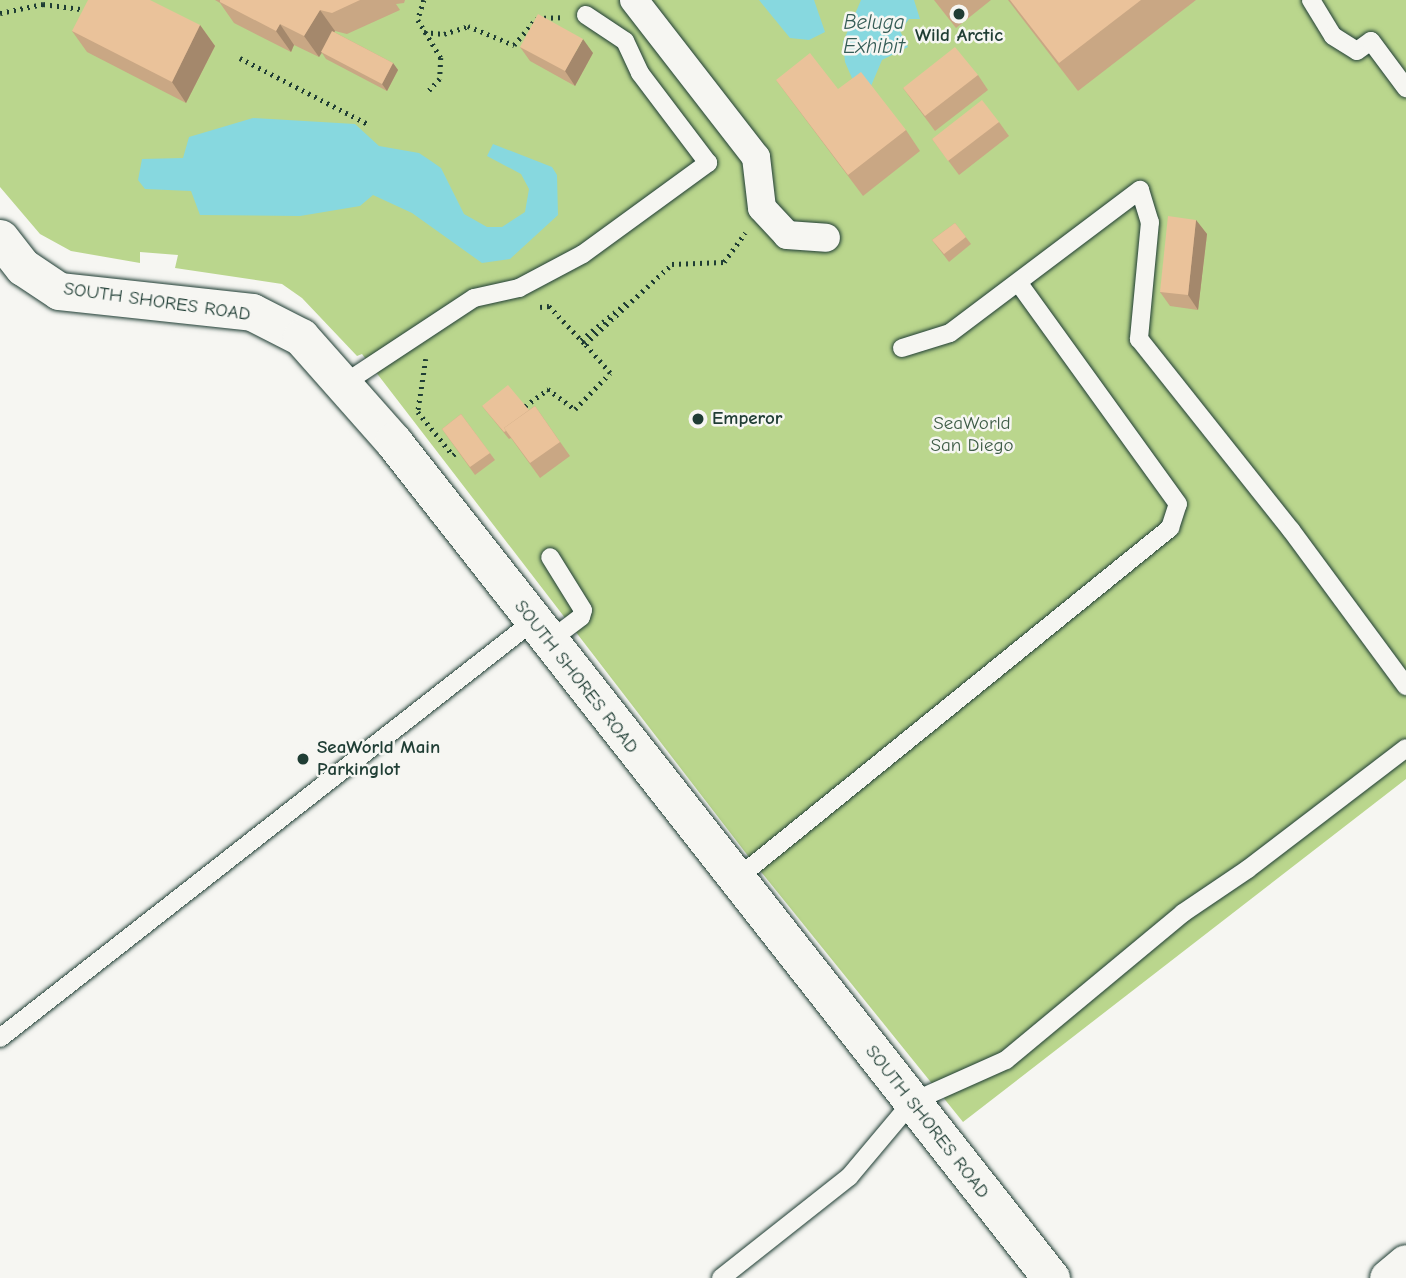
<!DOCTYPE html>
<style>
body{margin:0}
#map{position:relative;width:1406px;height:1278px;overflow:hidden;background:#f6f6f2;font-family:"Comic Neue",sans-serif}
div>[style]{position:absolute}
[style*='--x']{left:calc(var(--x)*1px);top:calc(var(--y)*1px);width:calc(var(--w)*1px);rotate:calc(var(--a)*1deg)}
.green>*{inset:0;background:#bad68d}
.water>*{inset:0;background:#87d8df}
.path>*{height:4.5px;margin-top:-2.25px;transform-origin:0;background:repeating-linear-gradient(90deg,#1f3d34 0 2px,transparent 0 7px)}
.roads{filter:drop-shadow(0 0 2px #1f3d34) drop-shadow(0 0 2px #1f3d34)}
.service>*{height:18px;margin:-9px;padding:0 9px;transform-origin:9px;border-radius:9px;background:#f6f6f2}
.pedestrian>*{height:28px;margin:-14px;padding:0 14px;transform-origin:14px;border-radius:14px;background:#f6f6f2}
.minor>*{height:37px;margin:-18.5px;padding:0 18.5px;transform-origin:18.5px;border-radius:18.5px;background:#f6f6f2}
.wall>*{inset:0;background:#c9a784}
.shaded-wall>*{inset:0;background:#a4886c}
.building>*{inset:0;background:#eac29a}
.dots>*{width:19px;height:19px;translate:-50% -50%;box-sizing:border-box;border:4px solid #f6f6f2;border-radius:50%}
span{translate:-50% -50%;white-space:nowrap;text-align:center;line-height:1.15;-webkit-text-stroke:5px #f6f6f2;paint-order:stroke}
.poi-label{font-size:19px;color:#1f3d34;font-weight:700}
.left{translate:0 -50%;text-align:left}
.street-label{font-size:19px;color:#1f3d34}
.park-label{font-size:19px;color:#3e5c46}
.water-label{font-size:21px;color:#345c56;font-style:italic}
</style>
<div id="map">
<div class="green">
<div style="clip-path:polygon(0 0,1406px 0,1406px 779px,963px 1122px,745px 852px,362px 354px,357px 356px,302px 298px,282px 284px,175px 268px,178px 255px,140px 252px,140px 263px,71px 251px,40px 234px,0 187px)"></div>
</div>
<div class="water">
<div style="clip-path:polygon(759px 0,814px 0,825px 32px,809px 40px,790px 38px)"></div>
<div style="clip-path:polygon(861px 0,914px 0,920px 19px,909px 19px,900px 31px,908px 47px,882px 60px,871px 86px,858px 92px,845px 62px,843px 42px)"></div>
<div style="clip-path:polygon(253px 118px,355px 124px,379px 146px,419px 153px,431px 161px,441px 168px,464px 214px,487px 227px,502px 227px,525px 212px,529px 189px,521px 174px,487px 156px,493px 144px,552px 167px,557px 175px,558px 215px,510px 259px,482px 263px,412px 213px,373px 195px,360px 206px,300px 216px,200px 215px,191px 191px,145px 189px,138px 180px,142px 159px,183px 158px,189px 137px)"></div>
</div>
<div class="path">
<div style="--x:424;--y:0;--w:21;--a:107"></div>
<div style="--x:418;--y:20;--w:44;--a:58.8"></div>
<div style="--x:441;--y:58;--w:21;--a:93"></div>
<div style="--x:440;--y:79;--w:19;--a:133"></div>
<div style="--x:0;--y:13;--w:44;--a:-11.8"></div>
<div style="--x:43;--y:4;--w:45;--a:7.6"></div>
<div style="--x:424;--y:32;--w:20;--a:6"></div>
<div style="--x:444;--y:34;--w:25;--a:-18"></div>
<div style="--x:468;--y:26;--w:50;--a:22.4"></div>
<div style="--x:514;--y:45;--w:35;--a:-50"></div>
<div style="--x:537;--y:18;--w:25;--a:-2"></div>
<div style="--x:240;--y:58;--w:144;--a:27.3"></div>
<div style="--x:540;--y:307;--w:9;--a:-6"></div>
<div style="--x:549;--y:306;--w:52;--a:46.5"></div>
<div style="--x:581;--y:340;--w:58;--a:-39.4"></div>
<div style="--x:426;--y:359;--w:54;--a:98.6"></div>
<div style="--x:418;--y:412;--w:55;--a:50.9"></div>
<div style="--x:453;--y:455;--w:6;--a:-39"></div>
<div style="--x:525;--y:406;--w:29;--a:-36"></div>
<div style="--x:548;--y:389;--w:34;--a:37"></div>
<div style="--x:575;--y:409;--w:50;--a:-45.8"></div>
<div style="--x:610;--y:373;--w:38;--a:-131"></div>
<div style="--x:585;--y:344;--w:118;--a:-42.6"></div>
<div style="--x:672;--y:264;--w:52;--a:-2.2"></div>
<div style="--x:724;--y:262;--w:36;--a:-54"></div>
</div>
<div class="roads">
<div class="service">
<div style="--x:1311;--y:0;--w:42;--a:58.6"></div>
<div style="--x:1333;--y:36;--w:28;--a:32"></div>
<div style="--x:1357;--y:51;--w:17;--a:-36"></div>
<div style="--x:1371;--y:41;--w:59;--a:53.3"></div>
<div style="--x:902;--y:348;--w:50;--a:-17.4"></div>
<div style="--x:950;--y:333;--w:238;--a:-37"></div>
<div style="--x:1140;--y:190;--w:34;--a:73"></div>
<div style="--x:1150;--y:222;--w:118;--a:95.4"></div>
<div style="--x:1139;--y:339;--w:244;--a:51.5"></div>
<div style="--x:1291;--y:530;--w:194;--a:53.6"></div>
<div style="--x:342;--y:385;--w:158;--a:-33.4"></div>
<div style="--x:474;--y:298;--w:46;--a:-12.5"></div>
<div style="--x:519;--y:288;--w:72;--a:-28"></div>
<div style="--x:583;--y:254;--w:155;--a:-36.1"></div>
<div style="--x:708;--y:163;--w:113;--a:-127.1"></div>
<div style="--x:640;--y:73;--w:35;--a:-115"></div>
<div style="--x:625;--y:41;--w:47;--a:-146.3"></div>
<div style="--x:548;--y:642;--w:41;--a:-37.1"></div>
<div style="--x:581;--y:617;--w:7;--a:-74"></div>
<div style="--x:583;--y:610;--w:62;--a:-121.9"></div>
<div style="--x:735;--y:880;--w:560;--a:-38.98"></div>
<div style="--x:1170;--y:528;--w:25;--a:-72"></div>
<div style="--x:1178;--y:504;--w:270;--a:-125.8"></div>
<div style="--x:0;--y:1038;--w:675;--a:-38.02"></div>
<div style="--x:721;--y:1278;--w:163;--a:-38.3"></div>
<div style="--x:849;--y:1177;--w:98;--a:-50"></div>
<div style="--x:912;--y:1102;--w:103;--a:-24.1"></div>
<div style="--x:1006;--y:1060;--w:230;--a:-39.7"></div>
<div style="--x:1183;--y:913;--w:78;--a:-34.1"></div>
<div style="--x:1248;--y:869;--w:199;--a:-37.4"></div>
</div>
<div class="pedestrian">
<div style="--x:634;--y:0;--w:199;--a:52.2"></div>
<div style="--x:756;--y:157;--w:51;--a:83.3"></div>
<div style="--x:762;--y:208;--w:37;--a:47"></div>
<div style="--x:787;--y:235;--w:39;--a:4"></div>
</div>
<div class="minor">
<div style="--x:0;--y:238;--w:37;--a:52"></div>
<div style="--x:23;--y:267;--w:43;--a:33.7"></div>
<div style="--x:59;--y:291;--w:194;--a:6.2"></div>
<div style="--x:252;--y:312;--w:55;--a:27"></div>
<div style="--x:301;--y:337;--w:139;--a:48.5"></div>
<div style="--x:393;--y:441;--w:1065;--a:51.83"></div>
<div style="--x:1388;--y:1278;--w:23;--a:-40"></div>
</div>
</div>
<div class="wall">
<div style="clip-path:polygon(215px 0,405px 0,404px 3px,396px 4px,400px 10px,347px 34px,335px 31px,334px 32px,393px 63px,398px 70px,387px 91px,326px 59px,322px 53px,319px 57px,294px 45px,291px 52px,234px 23px,220px 3px)"></div>
<div style="clip-path:polygon(934px 0,991px 0,956px 28px)"></div>
<div style="clip-path:polygon(1008px 0,1196px 0,1078px 91px)"></div>
<div style="clip-path:polygon(200px 25px,215px 46px,186px 103px,87px 52px,72px 31px)"></div>
<div style="clip-path:polygon(520px 47px,593px 53px,575px 86px,530px 61px)"></div>
<div style="clip-path:polygon(978px 75px,988px 90px,935px 131px,903px 88px)"></div>
<div style="clip-path:polygon(776px 80px,906px 130px,920px 151px,863px 196px)"></div>
<div style="clip-path:polygon(999px 122px,1009px 136px,959px 175px,932px 139px)"></div>
<div style="clip-path:polygon(1196px 220px,1207px 234px,1198px 310px,1170px 306px,1160px 292px)"></div>
<div style="clip-path:polygon(955px 223px,971px 244px,949px 262px,932px 240px)"></div>
<div style="clip-path:polygon(482px 406px,529px 410px,535px 406px,570px 456px,540px 478px,511px 438px,509px 439px)"></div>
<div style="clip-path:polygon(461px 414px,495px 460px,475px 475px,442px 429px)"></div>
</div>
<div class="shaded-wall">
<div style="clip-path:polygon(320px 10px,335px 31px,319px 57px,304px 36px)"></div>
<div style="clip-path:polygon(280px 24px,294px 45px,291px 52px,276px 31px)"></div>
<div style="clip-path:polygon(200px 25px,215px 46px,186px 103px,172px 82px)"></div>
<div style="clip-path:polygon(583px 39px,593px 53px,575px 86px,565px 71px)"></div>
<div style="clip-path:polygon(393px 63px,398px 70px,387px 91px,382px 84px)"></div>
<div style="clip-path:polygon(1196px 220px,1207px 234px,1198px 310px,1188px 295px)"></div>
</div>
<div class="building">
<div style="clip-path:polygon(88px 0,150px 0,200px 25px,172px 82px,72px 31px)"></div>
<div style="clip-path:polygon(220px 0,360px 0,332px 13px,320px 10px,304px 36px,280px 24px,276px 31px,220px 2px)"></div>
<div style="clip-path:polygon(1010px 0,1141px 0,1059px 63px)"></div>
<div style="clip-path:polygon(538px 14px,583px 39px,565px 71px,520px 47px)"></div>
<div style="clip-path:polygon(332px 31px,393px 63px,382px 84px,321px 52px)"></div>
<div style="clip-path:polygon(955px 47px,978px 75px,925px 116px,903px 88px)"></div>
<div style="clip-path:polygon(810px 53px,838px 89px,861px 72px,906px 130px,848px 175px,776px 80px)"></div>
<div style="clip-path:polygon(982px 100px,999px 122px,948px 161px,932px 139px)"></div>
<div style="clip-path:polygon(1168px 216px,1196px 220px,1188px 295px,1160px 292px)"></div>
<div style="clip-path:polygon(955px 223px,966px 237px,944px 254px,932px 240px)"></div>
<div style="clip-path:polygon(508px 385px,529px 410px,504px 428px,506px 431px,504px 432px,482px 406px)"></div>
<div style="clip-path:polygon(535px 406px,560px 442px,530px 463px,504px 428px)"></div>
<div style="clip-path:polygon(461px 414px,490px 453px,470px 467px,442px 429px)"></div>
</div>
<div class="dots">
<div style="left:959px;top:14px;background:#1f3d34"></div>
<div style="left:698px;top:419px;background:#1f3d34"></div>
<div style="left:303px;top:759px;background:#1f3d34"></div>
</div>
<div class="poi-label">
<span style="left:959px;top:36px">Wild Arctic</span>
<span class="left" style="left:712px;top:419px">Emperor</span>
<span class="left" style="left:317px;top:759px">SeaWorld Main<br>Parkinglot</span>
</div>
<div class="street-label">
<span style="left:157px;top:302px;rotate:8deg">SOUTH SHORES ROAD</span>
<span style="left:576px;top:677px;rotate:52deg">SOUTH SHORES ROAD</span>
<span style="left:927px;top:1122px;rotate:52deg">SOUTH SHORES ROAD</span>
</div>
<div class="park-label">
<span style="left:972px;top:435px">SeaWorld<br>San Diego</span>
</div>
<div class="water-label">
<span style="left:874px;top:34px">Beluga<br>Exhibit</span>
</div>
</div>
